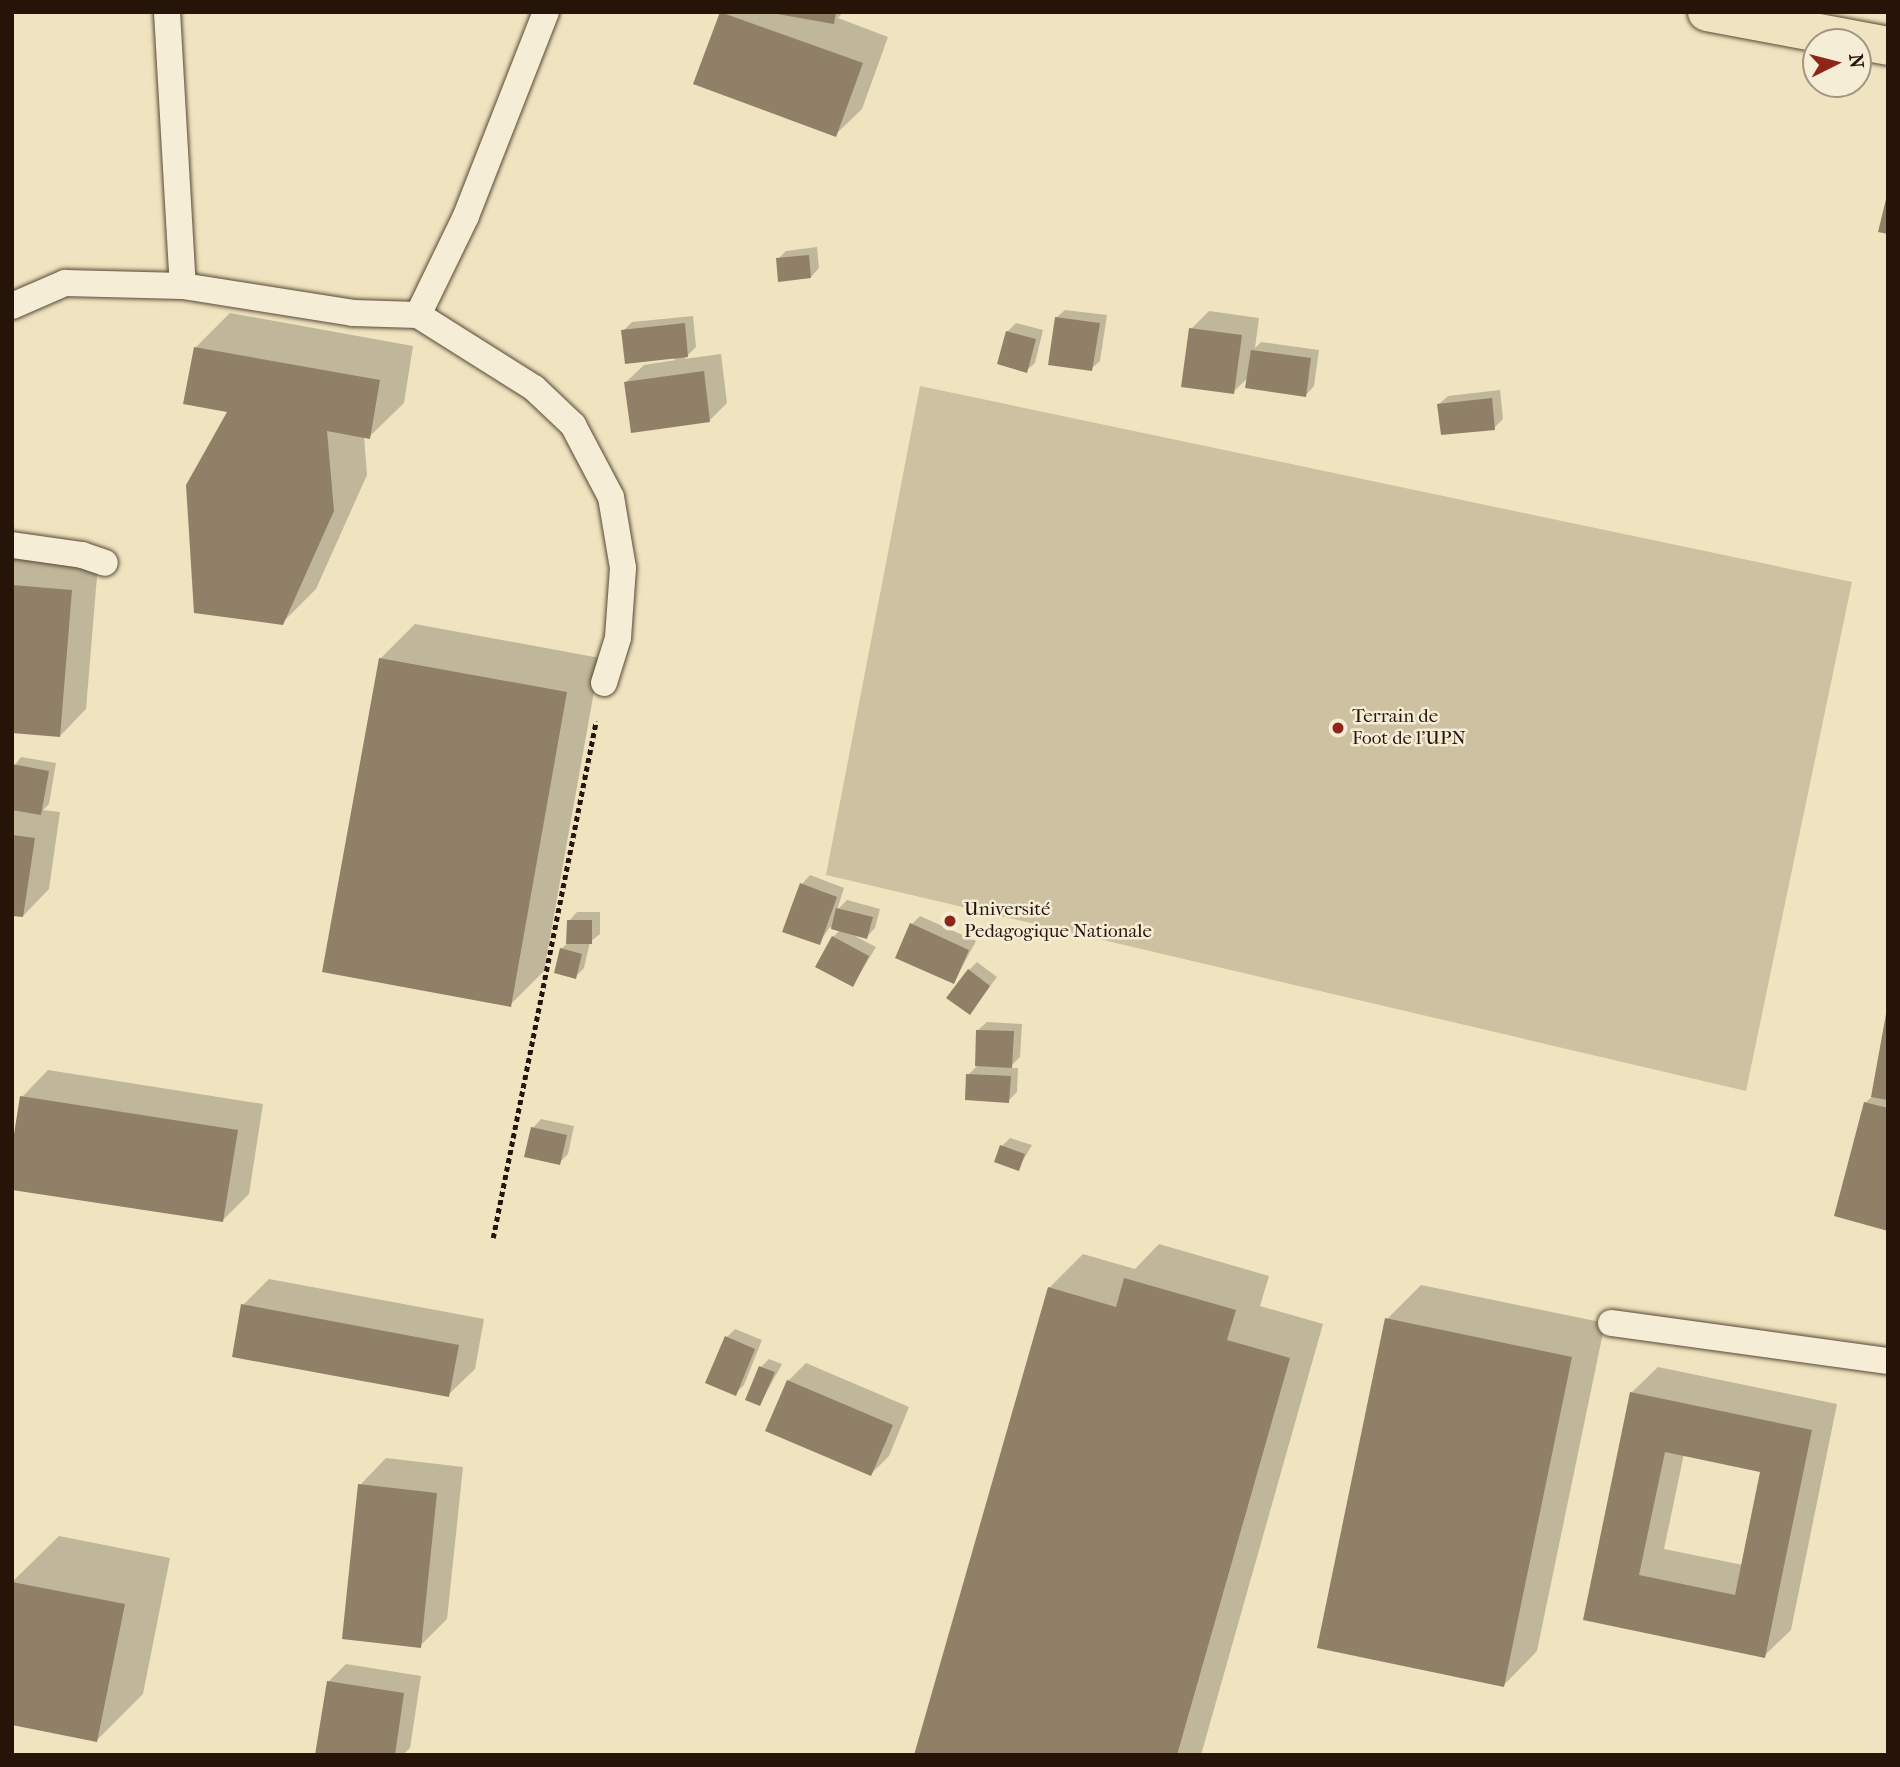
<!DOCTYPE html>
<meta charset="utf-8">
<style>
body{margin:0}
#map{position:relative;width:1900px;height:1767px;overflow:hidden;background:#f0e4c0;font-family:"IM FELL French Canon",serif}
div>[style]{position:absolute}
[style*='--x']{left:calc(var(--x)*1px);top:calc(var(--y)*1px);width:calc(var(--w)*1px);rotate:calc(var(--a)*1deg)}
.green>*{inset:0;background:#cdc1a1}
.shadow>*{inset:0;background:#0003}
.building>*{inset:0;background:#8f8067}
.path>*{height:4.5px;margin-top:-2.25px;transform-origin:0;background:repeating-linear-gradient(90deg,#251407 0 5px,transparent 0 8.5px)}
.roads{filter:drop-shadow(0 0 2px #584835) drop-shadow(0 0 2px #584835)}
.service>*{height:26px;margin:-13px;padding:0 13px;transform-origin:13px;border-radius:13px;background:#f5edd6}
.primary>*{height:38px;margin:-19px;padding:0 19px;transform-origin:19px;border-radius:19px;background:#f0e4c0}
.dots>*{width:19px;height:19px;translate:-50% -50%;box-sizing:border-box;border:4px solid #f5edd6;border-radius:50%}
span{translate:-50% -50%;white-space:nowrap;text-align:center;line-height:1.15;-webkit-text-stroke:5px #f5edd6;paint-order:stroke}
.poi-label{font-size:19px;color:#251407}
.left{translate:0 -50%;text-align:left}
.frame{position:absolute;inset:0;border:14px solid #251407;pointer-events:none}
.north{position:absolute;left:1802px;top:28px;width:70px;height:70px;box-sizing:border-box;background:#f5edd6;border:2px solid #a29683;border-radius:50%;rotate:84deg;font-size:19px;font-weight:700;line-height:28px;text-align:center;color:#251407}
.north::after{content:'';display:block;margin:auto;width:24px;height:32px;background:#8f2418;clip-path:polygon(50% 0,100% 100%,50% 72%,0 100%)}
</style>
<div id="map">
<div class="green">
<div style="clip-path:polygon(920px 386px,1852px 582px,1746px 1091px,826px 875px)"></div>
</div>
<div class="shadow">
<div style="clip-path:polygon(722px 12px,843px 12px,838px 18px,888px 37px,862px 109px,835px 135px,695px 83px)"></div>
<div style="clip-path:polygon(817px 247px,819px 268px,811px 277px,778px 259px,786px 251px)"></div>
<div style="clip-path:polygon(1065px 310px,1107px 315px,1100px 361px,1091px 369px,1056px 318px)"></div>
<div style="clip-path:polygon(1209px 311px,1259px 318px,1255px 348px,1261px 342px,1319px 350px,1314px 386px,1306px 395px,1249px 377px,1233px 392px,1191px 329px)"></div>
<div style="clip-path:polygon(230px 313px,413px 346px,404px 403px,369px 437px,364px 436px,367px 475px,316px 589px,282px 623px,229px 411px,196px 347px)"></div>
<div style="clip-path:polygon(693px 316px,696px 347px,684px 359px,721px 354px,727px 403px,709px 421px,626px 382px,644px 365px,676px 360px,623px 331px,632px 322px)"></div>
<div style="clip-path:polygon(1016px 323px,1043px 330px,1035px 363px,1026px 371px,1007px 332px)"></div>
<div style="clip-path:polygon(1500px 390px,1503px 419px,1494px 428px,1439px 404px,1448px 396px)"></div>
<div style="clip-path:polygon(12px 557px,98px 564px,86px 709px,60px 736px,12px 622px)"></div>
<div style="clip-path:polygon(415px 624px,600px 658px,544px 971px,510px 1005px,380px 659px)"></div>
<div style="clip-path:polygon(21px 757px,56px 763px,49px 804px,43px 810px,60px 812px,49px 889px,23px 916px,12px 914px,12px 769px)"></div>
<div style="clip-path:polygon(810px 875px,844px 888px,837px 910px,847px 900px,880px 909px,875px 928px,867px 937px,853px 935px,876px 947px,853px 985px,833px 937px,840px 930px,830px 927px,819px 943px,802px 884px)"></div>
<div style="clip-path:polygon(577px 912px,600px 912px,600px 934px,590px 942px,584px 968px,575px 977px,561px 949px,568px 943px,569px 921px)"></div>
<div style="clip-path:polygon(920px 916px,976px 941px,954px 982px,912px 924px)"></div>
<div style="clip-path:polygon(977px 962px,997px 977px,970px 1013px,969px 970px)"></div>
<div style="clip-path:polygon(1888px 1016px,1888px 1229px,1866px 1102px,1874px 1095px)"></div>
<div style="clip-path:polygon(987px 1022px,1022px 1024px,1020px 1057px,1009px 1068px,1018px 1068px,1017px 1092px,1008px 1101px,968px 1075px,977px 1066px,978px 1030px)"></div>
<div style="clip-path:polygon(48px 1070px,263px 1104px,249px 1194px,223px 1220px,22px 1097px)"></div>
<div style="clip-path:polygon(541px 1119px,574px 1126px,568px 1154px,559px 1163px,533px 1128px)"></div>
<div style="clip-path:polygon(1010px 1138px,1032px 1145px,1018px 1169px,1002px 1146px)"></div>
<div style="clip-path:polygon(1159px 1244px,1269px 1276px,1260px 1306px,1323px 1324px,1201px 1755px,916px 1755px,1049px 1288px,1083px 1254px,1135px 1269px)"></div>
<div style="clip-path:polygon(269px 1279px,484px 1319px,475px 1369px,448px 1395px,243px 1305px)"></div>
<div style="clip-path:polygon(1421px 1285px,1605px 1323px,1537px 1651px,1503px 1686px,1387px 1319px)"></div>
<div style="clip-path:polygon(735px 1329px,762px 1340px,744px 1385px,735px 1394px,727px 1337px)"></div>
<div style="clip-path:polygon(769px 1359px,782px 1364px,760px 1404px,761px 1367px)"></div>
<div style="clip-path:polygon(806px 1363px,909px 1407px,889px 1456px,871px 1474px,788px 1381px)"></div>
<div style="clip-path:polygon(evenodd,1658px 1367px,1837px 1404px,1791px 1630px,1764px 1656px,1585px 1618px,1631px 1393px,1658px 1367px,1684px 1454px,1762px 1470px,1743px 1565px,1664px 1549px,1684px 1454px)"></div>
<div style="clip-path:polygon(386px 1458px,463px 1467px,447px 1619px,420px 1646px,360px 1485px)"></div>
<div style="clip-path:polygon(59px 1536px,170px 1558px,143px 1694px,97px 1740px,12px 1582px)"></div>
<div style="clip-path:polygon(346px 1664px,421px 1676px,410px 1748px,403px 1755px,323px 1755px,328px 1682px)"></div>
</div>
<div class="building">
<div style="clip-path:polygon(720px 12px,863px 63px,836px 137px,693px 84px)"></div>
<div style="clip-path:polygon(766px 12px,836px 12px,834px 24px)"></div>
<div style="clip-path:polygon(1887px 195px,1888px 196px,1888px 234px,1878px 232px)"></div>
<div style="clip-path:polygon(809px 255px,811px 278px,778px 282px,776px 258px)"></div>
<div style="clip-path:polygon(1055px 317px,1100px 323px,1092px 371px,1048px 365px)"></div>
<div style="clip-path:polygon(685px 323px,688px 357px,625px 364px,621px 330px)"></div>
<div style="clip-path:polygon(1189px 328px,1242px 335px,1234px 394px,1181px 387px)"></div>
<div style="clip-path:polygon(1006px 331px,1036px 339px,1027px 373px,997px 364px)"></div>
<div style="clip-path:polygon(194px 347px,380px 380px,370px 439px,327px 431px,334px 511px,283px 625px,194px 613px,186px 485px,227px 412px,183px 404px)"></div>
<div style="clip-path:polygon(1251px 350px,1311px 358px,1306px 397px,1245px 388px)"></div>
<div style="clip-path:polygon(704px 371px,710px 422px,631px 433px,624px 382px)"></div>
<div style="clip-path:polygon(1492px 398px,1495px 430px,1441px 435px,1437px 404px)"></div>
<div style="clip-path:polygon(12px 585px,72px 590px,60px 737px,12px 733px)"></div>
<div style="clip-path:polygon(379px 658px,567px 692px,511px 1007px,322px 972px)"></div>
<div style="clip-path:polygon(12px 764px,49px 771px,41px 815px,12px 810px)"></div>
<div style="clip-path:polygon(12px 835px,35px 838px,23px 917px,12px 916px)"></div>
<div style="clip-path:polygon(800px 883px,837px 897px,820px 945px,782px 932px)"></div>
<div style="clip-path:polygon(836px 908px,873px 917px,867px 939px,831px 929px)"></div>
<div style="clip-path:polygon(567px 920px,592px 920px,592px 944px,566px 944px)"></div>
<div style="clip-path:polygon(910px 923px,969px 950px,954px 984px,895px 958px)"></div>
<div style="clip-path:polygon(832px 936px,869px 956px,853px 987px,815px 967px)"></div>
<div style="clip-path:polygon(560px 948px,582px 954px,576px 979px,554px 973px)"></div>
<div style="clip-path:polygon(968px 969px,990px 986px,970px 1015px,946px 998px)"></div>
<div style="clip-path:polygon(1886px 1014px,1888px 1014px,1888px 1100px,1871px 1097px)"></div>
<div style="clip-path:polygon(976px 1030px,1014px 1031px,1012px 1068px,975px 1066px)"></div>
<div style="clip-path:polygon(966px 1074px,1011px 1076px,1009px 1103px,965px 1100px)"></div>
<div style="clip-path:polygon(20px 1096px,238px 1130px,223px 1222px,12px 1190px,12px 1147px)"></div>
<div style="clip-path:polygon(1864px 1102px,1888px 1108px,1888px 1231px,1834px 1216px)"></div>
<div style="clip-path:polygon(531px 1127px,567px 1135px,560px 1165px,524px 1157px)"></div>
<div style="clip-path:polygon(1000px 1145px,1025px 1154px,1019px 1171px,994px 1162px)"></div>
<div style="clip-path:polygon(1124px 1278px,1236px 1310px,1227px 1340px,1290px 1358px,1177px 1755px,914px 1755px,1048px 1287px,1116px 1307px)"></div>
<div style="clip-path:polygon(241px 1304px,459px 1345px,449px 1397px,232px 1357px)"></div>
<div style="clip-path:polygon(1385px 1318px,1572px 1357px,1504px 1687px,1317px 1648px)"></div>
<div style="clip-path:polygon(725px 1336px,755px 1349px,736px 1396px,705px 1383px)"></div>
<div style="clip-path:polygon(759px 1366px,775px 1372px,760px 1406px,745px 1400px)"></div>
<div style="clip-path:polygon(787px 1380px,893px 1425px,871px 1476px,765px 1431px)"></div>
<div style="clip-path:polygon(evenodd,1630px 1392px,1812px 1430px,1765px 1658px,1583px 1620px,1630px 1392px,1665px 1452px,1760px 1472px,1735px 1595px,1639px 1575px,1665px 1452px)"></div>
<div style="clip-path:polygon(358px 1484px,437px 1493px,421px 1648px,342px 1639px)"></div>
<div style="clip-path:polygon(12px 1582px,125px 1604px,97px 1742px,12px 1725px)"></div>
<div style="clip-path:polygon(327px 1681px,404px 1693px,395px 1755px,315px 1755px)"></div>
</div>
<div class="path">
<div style="--x:493;--y:1238;--w:527;--a:-78.73"></div>
</div>
<div class="roads">
<div class="service">
<div style="--x:167;--y:12;--w:274;--a:86.7"></div>
<div style="--x:183;--y:286;--w:172;--a:9"></div>
<div style="--x:353;--y:313;--w:65;--a:1.8"></div>
<div style="--x:418;--y:315;--w:110;--a:-64.1"></div>
<div style="--x:466;--y:216;--w:219;--a:-68.6"></div>
<div style="--x:12;--y:306;--w:58;--a:-23.5"></div>
<div style="--x:65;--y:283;--w:118;--a:1.5"></div>
<div style="--x:418;--y:315;--w:137;--a:32.2"></div>
<div style="--x:534;--y:388;--w:54;--a:43.5"></div>
<div style="--x:573;--y:425;--w:81;--a:62.2"></div>
<div style="--x:611;--y:497;--w:72;--a:80.4"></div>
<div style="--x:623;--y:568;--w:70;--a:94.1"></div>
<div style="--x:618;--y:638;--w:47;--a:107.3"></div>
<div style="--x:12;--y:545;--w:71;--a:8.1"></div>
<div style="--x:82;--y:555;--w:24;--a:19"></div>
<div style="--x:1611;--y:1323;--w:280;--a:7.8"></div>
</div>
<div class="primary">
<div style="--x:1707;--y:12;--w:184;--a:10.6"></div>
</div>
</div>
<div class="dots">
<div style="left:1338px;top:728px;background:#8f2418"></div>
<div style="left:950px;top:921px;background:#8f2418"></div>
</div>
<div class="poi-label">
<span class="left" style="left:1352px;top:728px">Terrain de<br>Foot de l'UPN</span>
<span class="left" style="left:964px;top:921px">Université<br>Pedagogique Nationale</span>
</div>
<div class="frame"></div>
<div class="north">N</div>
</div>
